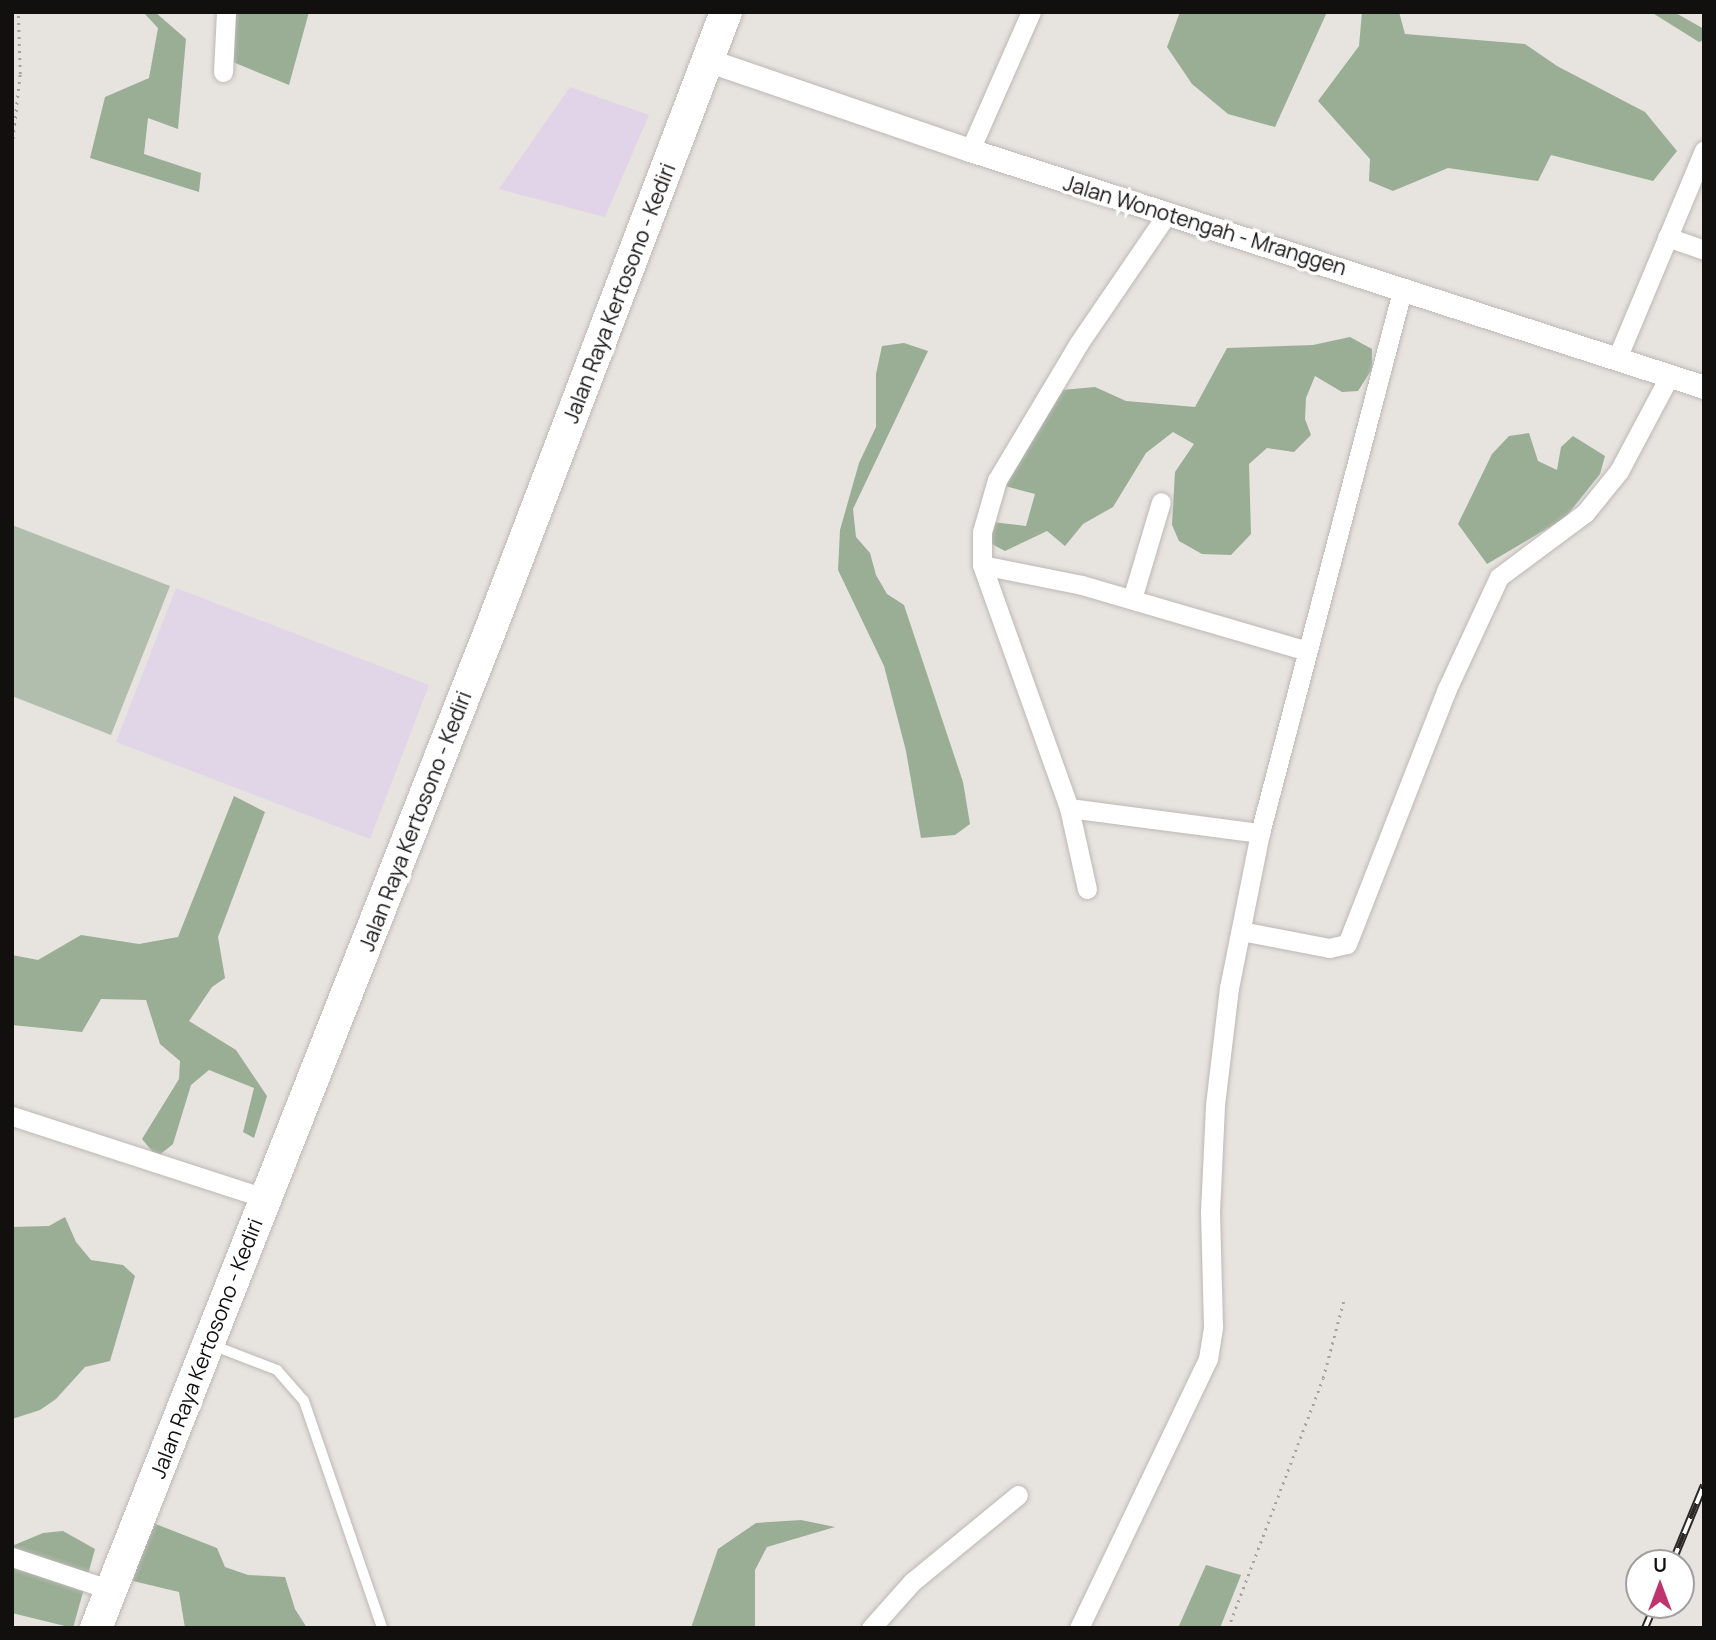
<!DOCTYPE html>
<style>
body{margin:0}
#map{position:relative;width:1716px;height:1640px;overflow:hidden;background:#e7e3df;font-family:Manrope,sans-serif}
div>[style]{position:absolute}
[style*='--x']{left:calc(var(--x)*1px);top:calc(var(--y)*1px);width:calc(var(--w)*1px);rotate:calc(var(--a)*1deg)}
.commercial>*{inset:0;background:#e2d4e8}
.industrial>*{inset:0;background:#e1d5e8}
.green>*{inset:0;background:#b1beae}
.forest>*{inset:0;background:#99ae95}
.path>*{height:2.5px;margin-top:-1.25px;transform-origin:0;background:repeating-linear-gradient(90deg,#a6a3a0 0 2px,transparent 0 7px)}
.roads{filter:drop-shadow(0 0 2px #bdb8b5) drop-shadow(0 0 2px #bdb8b5)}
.service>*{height:10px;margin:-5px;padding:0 5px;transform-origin:5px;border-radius:5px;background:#fff}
.minor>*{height:19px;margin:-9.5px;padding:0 9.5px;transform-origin:9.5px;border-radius:9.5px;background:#fff}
.tertiary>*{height:23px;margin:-11.5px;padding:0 11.5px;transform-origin:11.5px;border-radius:11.5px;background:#fff}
.trunk>*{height:32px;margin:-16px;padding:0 16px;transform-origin:16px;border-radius:16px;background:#fff}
.rail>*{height:8px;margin-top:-4px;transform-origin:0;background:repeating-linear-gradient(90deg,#fff 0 16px,#2c2a29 0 32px);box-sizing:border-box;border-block:2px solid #2c2a29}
span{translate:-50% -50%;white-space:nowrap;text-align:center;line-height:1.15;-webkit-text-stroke:7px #fff;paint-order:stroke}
.street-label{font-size:21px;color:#12100f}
.frame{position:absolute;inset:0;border:14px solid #12100f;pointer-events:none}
.north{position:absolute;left:1625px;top:1549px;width:70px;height:70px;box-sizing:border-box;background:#fff;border:2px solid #a09f9f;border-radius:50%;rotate:0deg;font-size:19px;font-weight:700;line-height:28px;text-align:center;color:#12100f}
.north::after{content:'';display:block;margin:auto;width:24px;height:32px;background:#bf346d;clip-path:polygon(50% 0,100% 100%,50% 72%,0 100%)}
</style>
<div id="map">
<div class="commercial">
<div style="clip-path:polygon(570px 87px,649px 115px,605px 217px,499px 189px)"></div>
</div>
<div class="industrial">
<div style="clip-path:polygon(176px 588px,429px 685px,370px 839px,116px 742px)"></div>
</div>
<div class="green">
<div style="clip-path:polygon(12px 525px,170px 586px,111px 735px,12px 696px)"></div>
</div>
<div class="forest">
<div style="clip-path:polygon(143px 12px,155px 12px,186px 39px,178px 129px,148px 118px,144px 154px,201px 173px,199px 192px,90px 158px,105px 97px,149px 78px,158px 28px)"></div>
<div style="clip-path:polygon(225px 12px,309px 12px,289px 85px,223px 58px)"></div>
<div style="clip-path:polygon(1180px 12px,1327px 12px,1275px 127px,1228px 114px,1192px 84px,1167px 47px)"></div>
<div style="clip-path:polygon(1362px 12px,1399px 12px,1405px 34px,1525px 44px,1557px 66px,1645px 112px,1677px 151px,1653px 181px,1551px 155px,1538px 181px,1448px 168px,1393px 191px,1369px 181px,1370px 159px,1318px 101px,1359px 46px)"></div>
<div style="clip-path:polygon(1651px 12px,1674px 12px,1704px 29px,1704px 40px,1699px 42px)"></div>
<div style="clip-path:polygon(1350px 337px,1372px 349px,1372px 369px,1358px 391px,1342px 392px,1315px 376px,1306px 398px,1305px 419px,1311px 435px,1294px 452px,1267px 448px,1249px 464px,1251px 534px,1231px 555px,1202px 554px,1179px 541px,1172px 525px,1175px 472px,1194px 444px,1173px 432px,1146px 453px,1113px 507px,1083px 524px,1065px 546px,1047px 531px,1005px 551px,990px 543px,992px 522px,1026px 526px,1035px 494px,1005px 486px,1021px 452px,1062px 390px,1095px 387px,1126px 401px,1195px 407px,1227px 348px,1313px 345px)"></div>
<div style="clip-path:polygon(904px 343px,928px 351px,853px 509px,856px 537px,870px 553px,876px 575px,887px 594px,904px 605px,963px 782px,970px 824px,955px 835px,921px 838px,906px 751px,884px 666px,838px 570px,840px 530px,859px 463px,876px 427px,876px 374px,882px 346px)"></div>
<div style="clip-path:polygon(1529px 433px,1538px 461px,1557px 470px,1561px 447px,1573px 436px,1605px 456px,1600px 474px,1565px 518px,1487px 564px,1458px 524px,1492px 454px,1509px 436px)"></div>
<div style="clip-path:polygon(234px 796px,265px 812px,218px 937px,225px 978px,212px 987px,189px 1021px,236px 1050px,267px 1096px,254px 1138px,243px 1132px,254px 1088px,209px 1070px,191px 1085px,173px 1144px,157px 1157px,142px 1139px,179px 1079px,180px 1061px,160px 1044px,146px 1000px,101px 999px,82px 1032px,12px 1025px,12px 955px,38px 960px,81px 935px,139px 944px,178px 937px)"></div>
<div style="clip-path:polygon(65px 1217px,76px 1242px,91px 1260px,123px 1265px,135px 1276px,110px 1361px,85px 1367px,56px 1399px,40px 1410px,12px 1419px,12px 1227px,49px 1226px)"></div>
<div style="clip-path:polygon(801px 1520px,835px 1527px,767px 1547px,755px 1570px,755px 1628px,691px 1628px,718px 1549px,756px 1523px)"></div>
<div style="clip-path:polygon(148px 1521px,217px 1548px,225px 1567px,248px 1575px,285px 1577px,295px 1609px,307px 1628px,185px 1628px,179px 1592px,133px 1581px)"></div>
<div style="clip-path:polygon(63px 1531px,95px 1549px,73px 1628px,12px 1613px,12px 1546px,43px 1533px)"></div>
<div style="clip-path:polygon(1206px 1565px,1241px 1575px,1220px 1628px,1178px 1628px)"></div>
</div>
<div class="path">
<div style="--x:12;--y:146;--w:72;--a:-83.7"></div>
<div style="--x:20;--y:74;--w:62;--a:-91.8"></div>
<div style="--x:1228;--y:1628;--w:267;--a:-69.2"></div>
<div style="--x:1323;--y:1378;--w:82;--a:-75.1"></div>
</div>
<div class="roads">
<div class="service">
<div style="--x:212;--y:1345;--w:70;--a:21"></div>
<div style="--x:277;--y:1370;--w:41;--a:48.9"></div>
<div style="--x:304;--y:1401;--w:240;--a:71"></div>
</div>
<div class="minor">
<div style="--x:223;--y:72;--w:60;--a:-87.1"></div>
<div style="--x:970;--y:150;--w:151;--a:-66.2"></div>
<div style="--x:1167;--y:214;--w:156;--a:124.3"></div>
<div style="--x:1079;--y:343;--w:160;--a:120.9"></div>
<div style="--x:997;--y:480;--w:54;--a:106.1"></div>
<div style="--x:982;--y:532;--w:33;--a:90"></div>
<div style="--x:982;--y:565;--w:258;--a:70.3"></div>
<div style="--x:1069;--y:808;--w:193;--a:7.5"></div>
<div style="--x:1667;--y:237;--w:39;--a:19"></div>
<div style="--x:1618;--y:356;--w:223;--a:-67.3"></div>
<div style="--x:982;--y:565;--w:102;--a:11.3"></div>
<div style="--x:1082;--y:585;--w:232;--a:16.3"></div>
<div style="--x:1132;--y:599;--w:101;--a:-73.4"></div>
<div style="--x:1069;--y:808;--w:83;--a:77.5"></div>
<div style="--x:1241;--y:931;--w:90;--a:10.9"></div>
<div style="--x:1329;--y:948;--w:18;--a:-13"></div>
<div style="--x:1347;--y:944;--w:274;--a:-68.6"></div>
<div style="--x:1447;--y:689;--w:123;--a:-65.1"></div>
<div style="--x:1499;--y:577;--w:107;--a:-36.7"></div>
<div style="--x:1585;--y:513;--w:54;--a:-51"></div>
<div style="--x:1619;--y:471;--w:109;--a:-62"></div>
<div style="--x:12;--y:1116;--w:265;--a:18"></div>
<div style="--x:12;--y:1557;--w:104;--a:18.4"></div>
<div style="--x:871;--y:1628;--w:62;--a:-48.3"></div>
<div style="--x:912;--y:1582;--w:137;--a:-39.4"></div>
<div style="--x:1079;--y:1628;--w:298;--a:-64.4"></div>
<div style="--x:1208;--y:1359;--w:33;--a:-81"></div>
<div style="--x:1213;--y:1326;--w:114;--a:-91.5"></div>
<div style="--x:1210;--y:1212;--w:107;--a:-87.3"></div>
<div style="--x:1215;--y:1105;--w:118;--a:-83.2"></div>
<div style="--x:1229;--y:988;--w:158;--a:-78.7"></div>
<div style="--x:1260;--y:833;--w:564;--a:-75.32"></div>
</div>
<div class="tertiary">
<div style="--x:707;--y:60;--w:278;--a:18.9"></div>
<div style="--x:970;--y:150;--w:771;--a:17.89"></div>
</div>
<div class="trunk">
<div style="--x:96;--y:1628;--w:1067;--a:-68.44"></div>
<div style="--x:488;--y:636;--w:668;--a:-69.12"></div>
</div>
</div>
<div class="rail">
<div style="--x:1672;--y:1563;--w:84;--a:-67.7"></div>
<div style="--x:1645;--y:1628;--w:25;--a:-67"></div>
</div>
<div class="street-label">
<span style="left:1205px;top:225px;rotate:17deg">Jalan Wonotengah - Mranggen</span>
<span style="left:619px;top:293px;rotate:-69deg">Jalan Raya Kertosono - Kediri</span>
<span style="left:415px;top:821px;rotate:-69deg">Jalan Raya Kertosono - Kediri</span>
<span style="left:206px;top:1348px;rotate:-69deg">Jalan Raya Kertosono - Kediri</span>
</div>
<div class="frame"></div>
<div class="north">U</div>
</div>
